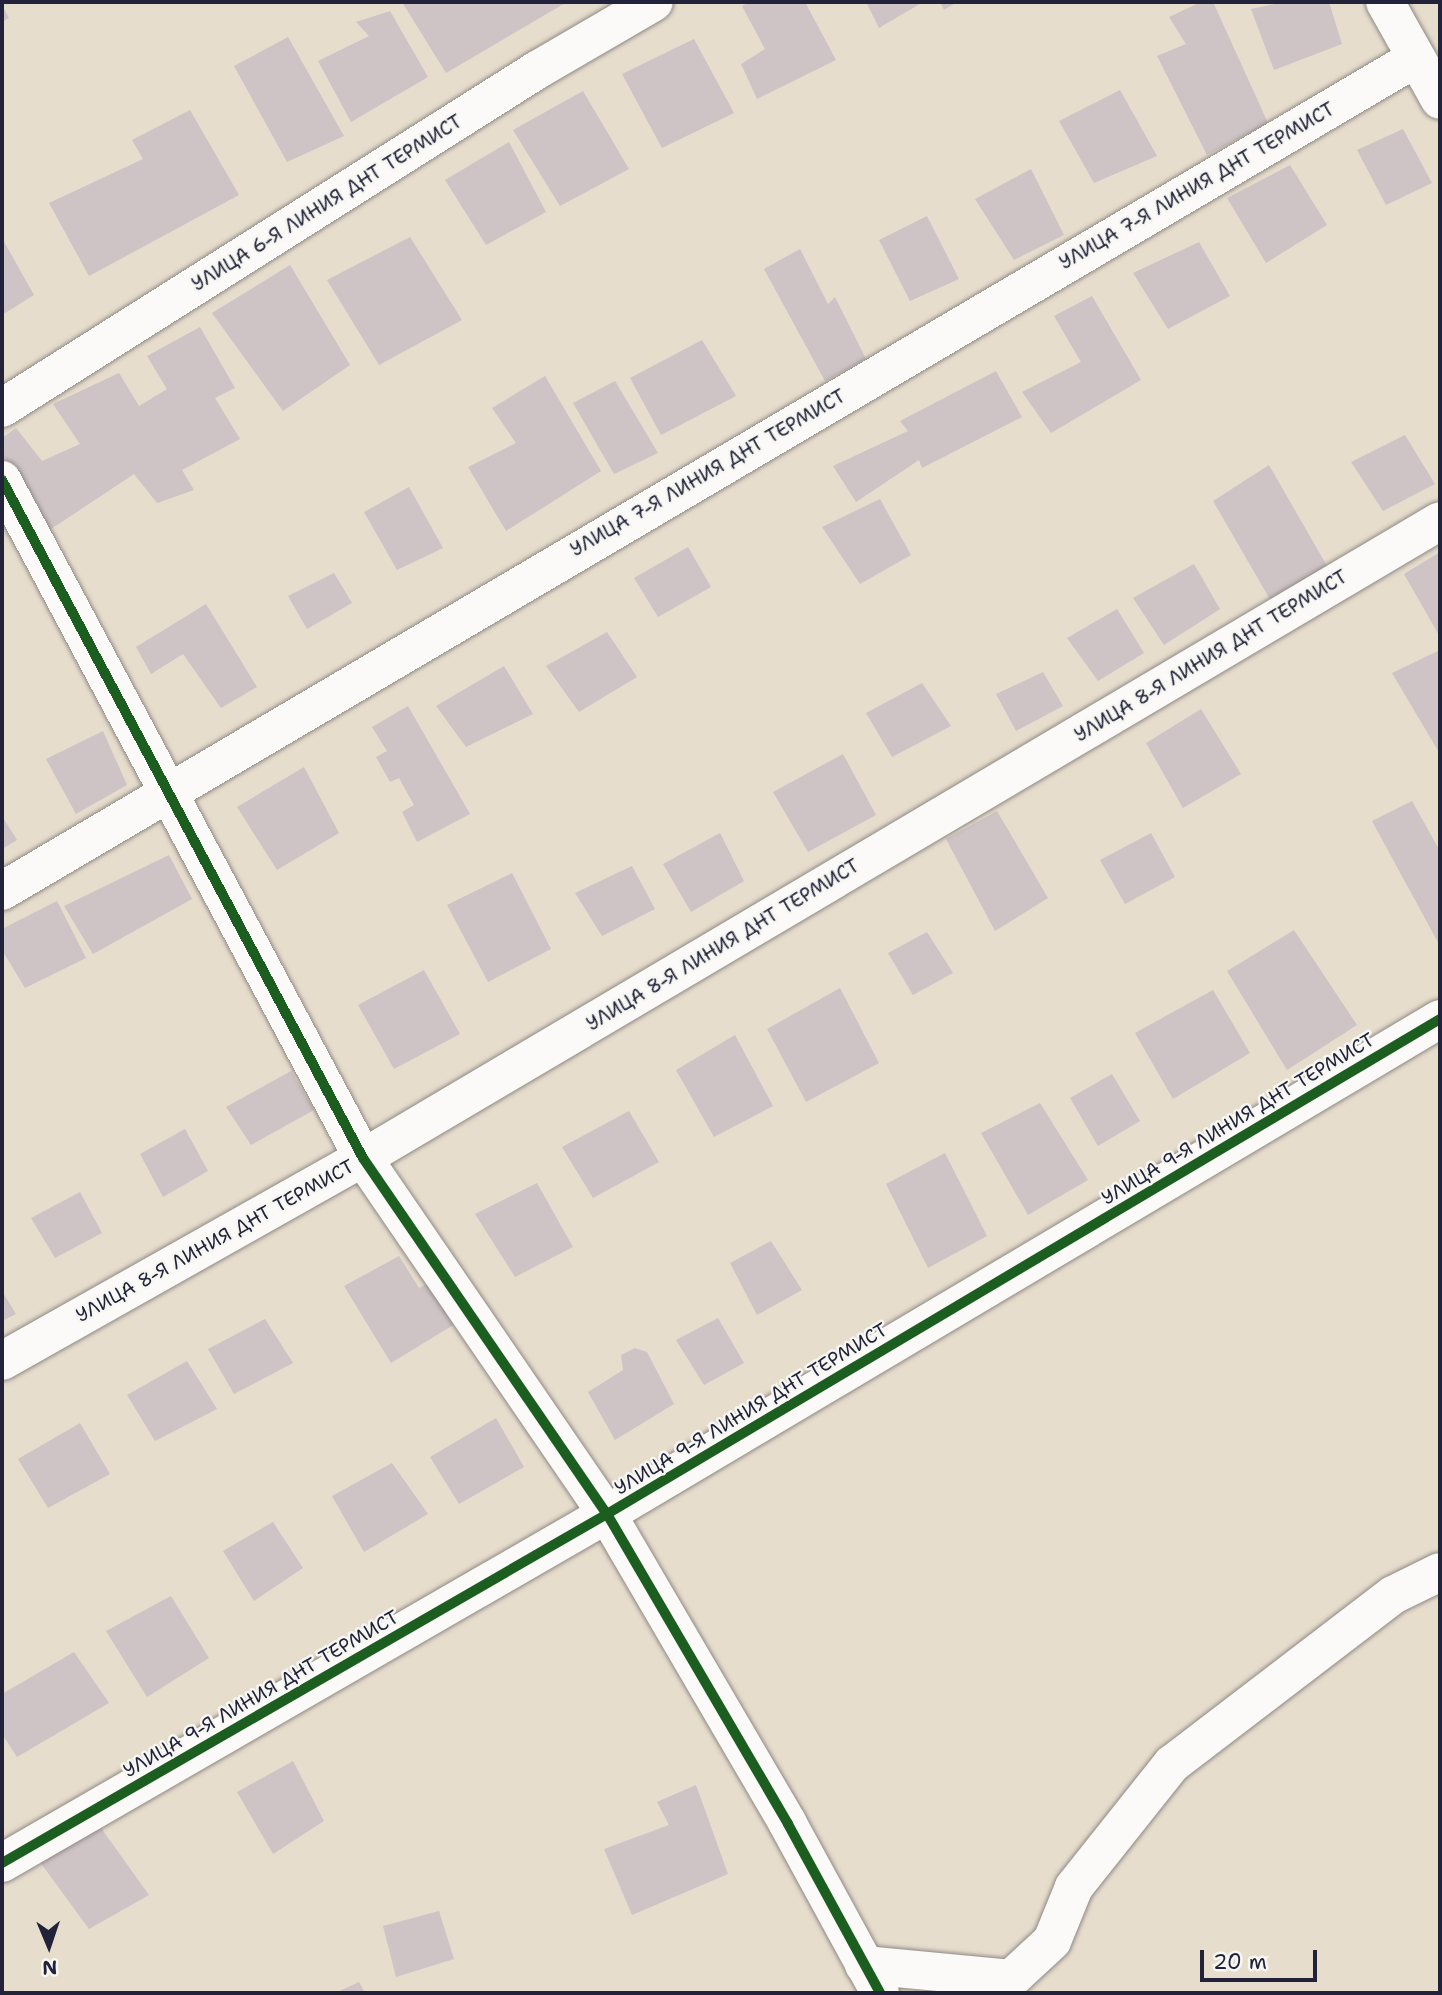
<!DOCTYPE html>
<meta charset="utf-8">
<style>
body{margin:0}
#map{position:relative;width:1442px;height:1995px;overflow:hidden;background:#e7ddcd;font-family:"Shantell Sans",sans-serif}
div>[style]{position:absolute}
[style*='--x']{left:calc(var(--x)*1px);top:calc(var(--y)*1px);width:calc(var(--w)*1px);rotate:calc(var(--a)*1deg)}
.building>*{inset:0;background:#cec3c5}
.roads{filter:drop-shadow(0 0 2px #8e8984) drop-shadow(0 0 2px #8e8984)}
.minor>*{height:38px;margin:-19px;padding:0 19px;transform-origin:19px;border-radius:19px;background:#fbfaf8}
.cycleway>*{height:10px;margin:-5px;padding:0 5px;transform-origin:5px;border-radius:5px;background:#1b5e20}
span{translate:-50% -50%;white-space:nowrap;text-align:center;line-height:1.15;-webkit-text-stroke:5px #f6f6f2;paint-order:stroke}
.street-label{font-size:19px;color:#22223b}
.frame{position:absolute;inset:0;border:4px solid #22223b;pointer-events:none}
.north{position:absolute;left:14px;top:1911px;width:70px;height:70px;-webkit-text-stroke:5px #f6f6f2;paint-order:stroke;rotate:178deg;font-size:19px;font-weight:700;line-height:28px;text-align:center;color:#22223b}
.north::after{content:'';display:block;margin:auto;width:24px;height:32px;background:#22223b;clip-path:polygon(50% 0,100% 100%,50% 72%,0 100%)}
.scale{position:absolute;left:1200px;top:1950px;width:117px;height:32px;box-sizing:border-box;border:4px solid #22223b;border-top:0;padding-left:9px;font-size:21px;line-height:24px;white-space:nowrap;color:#22223b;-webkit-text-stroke:5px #f6f6f2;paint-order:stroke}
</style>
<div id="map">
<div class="building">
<div style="clip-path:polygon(402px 2px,567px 2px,446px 73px)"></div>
<div style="clip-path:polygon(750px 2px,805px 2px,836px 60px,757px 99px,741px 64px,765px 49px,742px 6px)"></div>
<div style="clip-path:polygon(866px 2px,923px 2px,879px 28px)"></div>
<div style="clip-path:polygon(940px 2px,957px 2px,944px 10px)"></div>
<div style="clip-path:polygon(1201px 2px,1213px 2px,1268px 123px,1207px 155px,1157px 56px,1186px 44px,1169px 17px)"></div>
<div style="clip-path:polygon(1284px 2px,1329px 2px,1342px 44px,1274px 70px,1251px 9px)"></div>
<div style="clip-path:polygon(2px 5px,9px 18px,2px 22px)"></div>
<div style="clip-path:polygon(390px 11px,428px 77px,351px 122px,318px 61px,369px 36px,356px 22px)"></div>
<div style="clip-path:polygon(288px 37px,344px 136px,287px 162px,234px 66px)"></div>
<div style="clip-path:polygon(694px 39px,734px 113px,662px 148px,622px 74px)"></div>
<div style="clip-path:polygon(1120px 90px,1157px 156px,1094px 183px,1059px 121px)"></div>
<div style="clip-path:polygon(583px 91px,629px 169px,560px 206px,513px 130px)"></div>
<div style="clip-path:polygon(190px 110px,239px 195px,89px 276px,49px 203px,143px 159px,132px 140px)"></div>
<div style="clip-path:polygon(1403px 129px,1432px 183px,1386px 205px,1357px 150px)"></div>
<div style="clip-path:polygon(509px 142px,546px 212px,486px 245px,445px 180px)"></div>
<div style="clip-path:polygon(1290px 165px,1327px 225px,1266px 263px,1227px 198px)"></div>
<div style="clip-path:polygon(1031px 169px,1064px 235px,1014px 260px,975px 199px)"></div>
<div style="clip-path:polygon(927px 216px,959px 279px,910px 301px,879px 240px)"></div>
<div style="clip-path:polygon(410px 237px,462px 320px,379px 365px,327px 280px)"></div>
<div style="clip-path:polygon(2px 238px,34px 295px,2px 315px)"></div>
<div style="clip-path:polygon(1199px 242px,1230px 296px,1168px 329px,1133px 273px)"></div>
<div style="clip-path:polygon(800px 249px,828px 304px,835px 297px,866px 359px,825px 381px,764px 269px)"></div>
<div style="clip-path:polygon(290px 265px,350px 365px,283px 411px,212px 313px)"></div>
<div style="clip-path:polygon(1092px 296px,1141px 380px,1051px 433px,1022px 392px,1081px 362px,1054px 316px)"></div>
<div style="clip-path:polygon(200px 327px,235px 388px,215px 398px,240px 439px,182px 470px,194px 490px,157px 503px,134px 474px,48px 531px,2px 454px,2px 438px,16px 428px,42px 461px,80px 444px,53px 404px,119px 373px,139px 406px,167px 389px,147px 356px)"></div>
<div style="clip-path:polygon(702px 340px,736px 396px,661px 435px,630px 378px)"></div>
<div style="clip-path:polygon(996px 371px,1022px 417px,922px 468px,919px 460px,856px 502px,833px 466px,908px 431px,900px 421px)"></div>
<div style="clip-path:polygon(545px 376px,601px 471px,506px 531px,468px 467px,516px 443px,492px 408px)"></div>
<div style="clip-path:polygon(615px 381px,658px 453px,614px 474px,573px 403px)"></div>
<div style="clip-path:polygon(1405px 435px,1435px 484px,1383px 511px,1351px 462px)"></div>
<div style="clip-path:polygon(1269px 465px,1327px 566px,1271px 601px,1213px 501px)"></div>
<div style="clip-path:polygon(409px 487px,443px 548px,397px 570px,364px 512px)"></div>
<div style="clip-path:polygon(880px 499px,911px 555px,860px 584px,822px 527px)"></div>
<div style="clip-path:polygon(688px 547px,711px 587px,658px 617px,634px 578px)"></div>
<div style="clip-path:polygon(1440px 552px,1440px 637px,1404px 574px)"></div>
<div style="clip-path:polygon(1194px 564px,1220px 609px,1164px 645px,1133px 598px)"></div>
<div style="clip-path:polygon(334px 573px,352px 603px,307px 629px,288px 596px)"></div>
<div style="clip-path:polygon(206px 604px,257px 687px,221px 708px,183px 654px,151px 674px,136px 647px)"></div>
<div style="clip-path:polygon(1117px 609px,1144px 653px,1098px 681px,1067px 638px)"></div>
<div style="clip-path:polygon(607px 632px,637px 677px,579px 712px,546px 666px)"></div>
<div style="clip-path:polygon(1440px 650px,1440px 754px,1392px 673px)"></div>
<div style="clip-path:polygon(504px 666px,533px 714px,466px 747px,436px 706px)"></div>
<div style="clip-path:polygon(1043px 672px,1063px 706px,1016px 731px,996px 694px)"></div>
<div style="clip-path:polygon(922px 683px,951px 726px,892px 757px,866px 713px)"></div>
<div style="clip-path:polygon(408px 706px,470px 814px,417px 842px,402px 812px,414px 805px,399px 778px,390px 782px,376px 757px,387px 751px,372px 727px)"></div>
<div style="clip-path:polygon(1201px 709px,1241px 774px,1183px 808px,1146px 743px)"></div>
<div style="clip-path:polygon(103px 731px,127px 785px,76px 814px,46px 759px)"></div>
<div style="clip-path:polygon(843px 754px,876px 815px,808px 852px,773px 792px)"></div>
<div style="clip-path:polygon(304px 767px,339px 833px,277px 870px,237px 807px)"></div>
<div style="clip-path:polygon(1412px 801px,1440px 851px,1440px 946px,1372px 821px)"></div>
<div style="clip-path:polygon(997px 811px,1048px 898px,995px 931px,946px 839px)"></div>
<div style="clip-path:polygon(2px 816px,17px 840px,2px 849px)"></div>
<div style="clip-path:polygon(720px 833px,744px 881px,691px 912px,663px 864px)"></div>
<div style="clip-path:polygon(1151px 833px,1175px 877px,1125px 904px,1100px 860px)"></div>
<div style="clip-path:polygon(169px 855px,192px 899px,93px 954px,64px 906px)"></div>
<div style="clip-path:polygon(632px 866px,655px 909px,602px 936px,575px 893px)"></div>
<div style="clip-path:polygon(512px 873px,551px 949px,488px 982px,447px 905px)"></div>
<div style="clip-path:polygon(57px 901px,86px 958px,25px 988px,2px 950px,2px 929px)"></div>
<div style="clip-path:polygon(1294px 930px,1357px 1025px,1287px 1070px,1227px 971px)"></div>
<div style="clip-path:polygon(927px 932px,953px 973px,913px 995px,888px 953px)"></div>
<div style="clip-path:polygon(424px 970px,460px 1034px,394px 1069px,358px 1005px)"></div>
<div style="clip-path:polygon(840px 988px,879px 1063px,806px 1102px,767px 1029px)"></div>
<div style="clip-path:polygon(1213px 990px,1250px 1053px,1173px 1099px,1135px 1033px)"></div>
<div style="clip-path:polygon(735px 1035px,773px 1106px,714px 1137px,676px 1070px)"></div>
<div style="clip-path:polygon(291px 1071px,314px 1110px,251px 1145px,226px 1107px)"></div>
<div style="clip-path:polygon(1112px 1074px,1140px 1121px,1098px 1146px,1070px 1098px)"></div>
<div style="clip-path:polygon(1040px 1103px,1088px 1180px,1028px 1215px,981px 1133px)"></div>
<div style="clip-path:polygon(629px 1111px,659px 1162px,593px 1198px,562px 1147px)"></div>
<div style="clip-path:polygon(185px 1129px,208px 1171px,163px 1197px,140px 1154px)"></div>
<div style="clip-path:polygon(945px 1153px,987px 1236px,928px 1268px,886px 1184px)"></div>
<div style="clip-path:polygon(537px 1183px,573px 1247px,515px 1277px,475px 1214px)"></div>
<div style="clip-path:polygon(80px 1192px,102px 1233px,55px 1258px,31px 1218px)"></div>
<div style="clip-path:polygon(771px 1241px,802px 1290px,757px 1315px,730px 1263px)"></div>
<div style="clip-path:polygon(399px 1256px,419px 1288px,433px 1281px,455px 1324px,391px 1363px,344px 1286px)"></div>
<div style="clip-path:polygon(2px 1291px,16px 1314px,2px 1321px)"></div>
<div style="clip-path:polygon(718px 1318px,744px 1363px,704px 1385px,676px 1340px)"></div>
<div style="clip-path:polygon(265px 1319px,293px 1363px,234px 1394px,208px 1349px)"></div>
<div style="clip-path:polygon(635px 1348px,647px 1352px,674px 1404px,615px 1440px,588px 1392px,623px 1370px,621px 1355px)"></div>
<div style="clip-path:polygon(187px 1361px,217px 1409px,155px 1441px,127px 1395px)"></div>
<div style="clip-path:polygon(496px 1418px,524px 1467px,459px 1504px,430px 1457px)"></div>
<div style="clip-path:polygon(80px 1423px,110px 1474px,48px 1508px,18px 1459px)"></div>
<div style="clip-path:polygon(392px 1463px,428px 1514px,364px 1552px,332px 1496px)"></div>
<div style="clip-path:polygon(273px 1522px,303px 1568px,254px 1601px,223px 1551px)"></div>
<div style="clip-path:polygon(171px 1596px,209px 1658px,147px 1697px,106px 1631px)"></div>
<div style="clip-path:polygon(74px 1652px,109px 1703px,17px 1757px,2px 1734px,2px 1694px)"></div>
<div style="clip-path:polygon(293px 1761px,324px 1821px,273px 1854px,237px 1792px)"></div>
<div style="clip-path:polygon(696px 1785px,728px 1874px,632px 1915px,604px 1849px,669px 1825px,657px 1802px)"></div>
<div style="clip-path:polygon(101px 1828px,149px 1895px,89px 1929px,40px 1862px)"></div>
<div style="clip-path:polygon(439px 1911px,454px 1959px,396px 1977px,383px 1926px)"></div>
<div style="clip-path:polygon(359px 1982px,365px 1993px,335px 1993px)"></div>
</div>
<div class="roads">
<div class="minor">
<div style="--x:1385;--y:2;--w:112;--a:60.7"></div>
<div style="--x:2;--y:408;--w:633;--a:-32.28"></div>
<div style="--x:537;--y:70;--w:135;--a:-30.2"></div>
<div style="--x:2;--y:480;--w:768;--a:61.97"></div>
<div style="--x:363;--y:1158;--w:432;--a:55.6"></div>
<div style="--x:607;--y:1514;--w:359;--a:59.7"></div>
<div style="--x:788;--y:1824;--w:192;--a:61.4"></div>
<div style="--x:2;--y:891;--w:1641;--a:-30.5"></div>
<div style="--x:2;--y:1361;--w:414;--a:-29.4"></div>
<div style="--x:363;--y:1158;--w:1251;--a:-30.6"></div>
<div style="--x:2;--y:1863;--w:698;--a:-29.98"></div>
<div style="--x:607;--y:1514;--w:969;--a:-30.72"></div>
<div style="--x:864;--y:1965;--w:148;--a:5.4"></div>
<div style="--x:1011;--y:1979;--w:56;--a:-42.8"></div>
<div style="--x:1052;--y:1941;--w:58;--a:-67.8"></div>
<div style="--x:1074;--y:1887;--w:157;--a:-51.5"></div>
<div style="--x:1172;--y:1764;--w:278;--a:-37.4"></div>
<div style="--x:1393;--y:1595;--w:52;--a:-26.1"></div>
</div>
</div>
<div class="cycleway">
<div style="--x:2;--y:480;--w:768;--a:61.97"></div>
<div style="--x:363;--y:1158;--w:432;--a:55.6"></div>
<div style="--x:607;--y:1514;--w:359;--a:59.7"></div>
<div style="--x:788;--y:1824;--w:192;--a:61.4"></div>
<div style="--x:2;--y:1863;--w:698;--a:-29.98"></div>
<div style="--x:607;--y:1514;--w:969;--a:-30.72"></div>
</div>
<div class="street-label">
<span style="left:1197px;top:186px;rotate:-30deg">УЛИЦА 7-Я ЛИНИЯ ДНТ ТЕРМИСТ</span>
<span style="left:327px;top:203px;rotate:-32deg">УЛИЦА 6-Я ЛИНИЯ ДНТ ТЕРМИСТ</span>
<span style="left:708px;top:473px;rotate:-30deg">УЛИЦА 7-Я ЛИНИЯ ДНТ ТЕРМИСТ</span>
<span style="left:1211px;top:656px;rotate:-31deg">УЛИЦА 8-Я ЛИНИЯ ДНТ ТЕРМИСТ</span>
<span style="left:723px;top:945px;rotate:-31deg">УЛИЦА 8-Я ЛИНИЯ ДНТ ТЕРМИСТ</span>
<span style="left:1238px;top:1119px;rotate:-31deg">УЛИЦА 9-Я ЛИНИЯ ДНТ ТЕРМИСТ</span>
<span style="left:215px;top:1241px;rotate:-29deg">УЛИЦА 8-Я ЛИНИЯ ДНТ ТЕРМИСТ</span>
<span style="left:751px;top:1409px;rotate:-31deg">УЛИЦА 9-Я ЛИНИЯ ДНТ ТЕРМИСТ</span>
<span style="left:261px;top:1694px;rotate:-30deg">УЛИЦА 9-Я ЛИНИЯ ДНТ ТЕРМИСТ</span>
</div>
<div class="frame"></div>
<div class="north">N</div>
<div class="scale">20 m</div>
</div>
